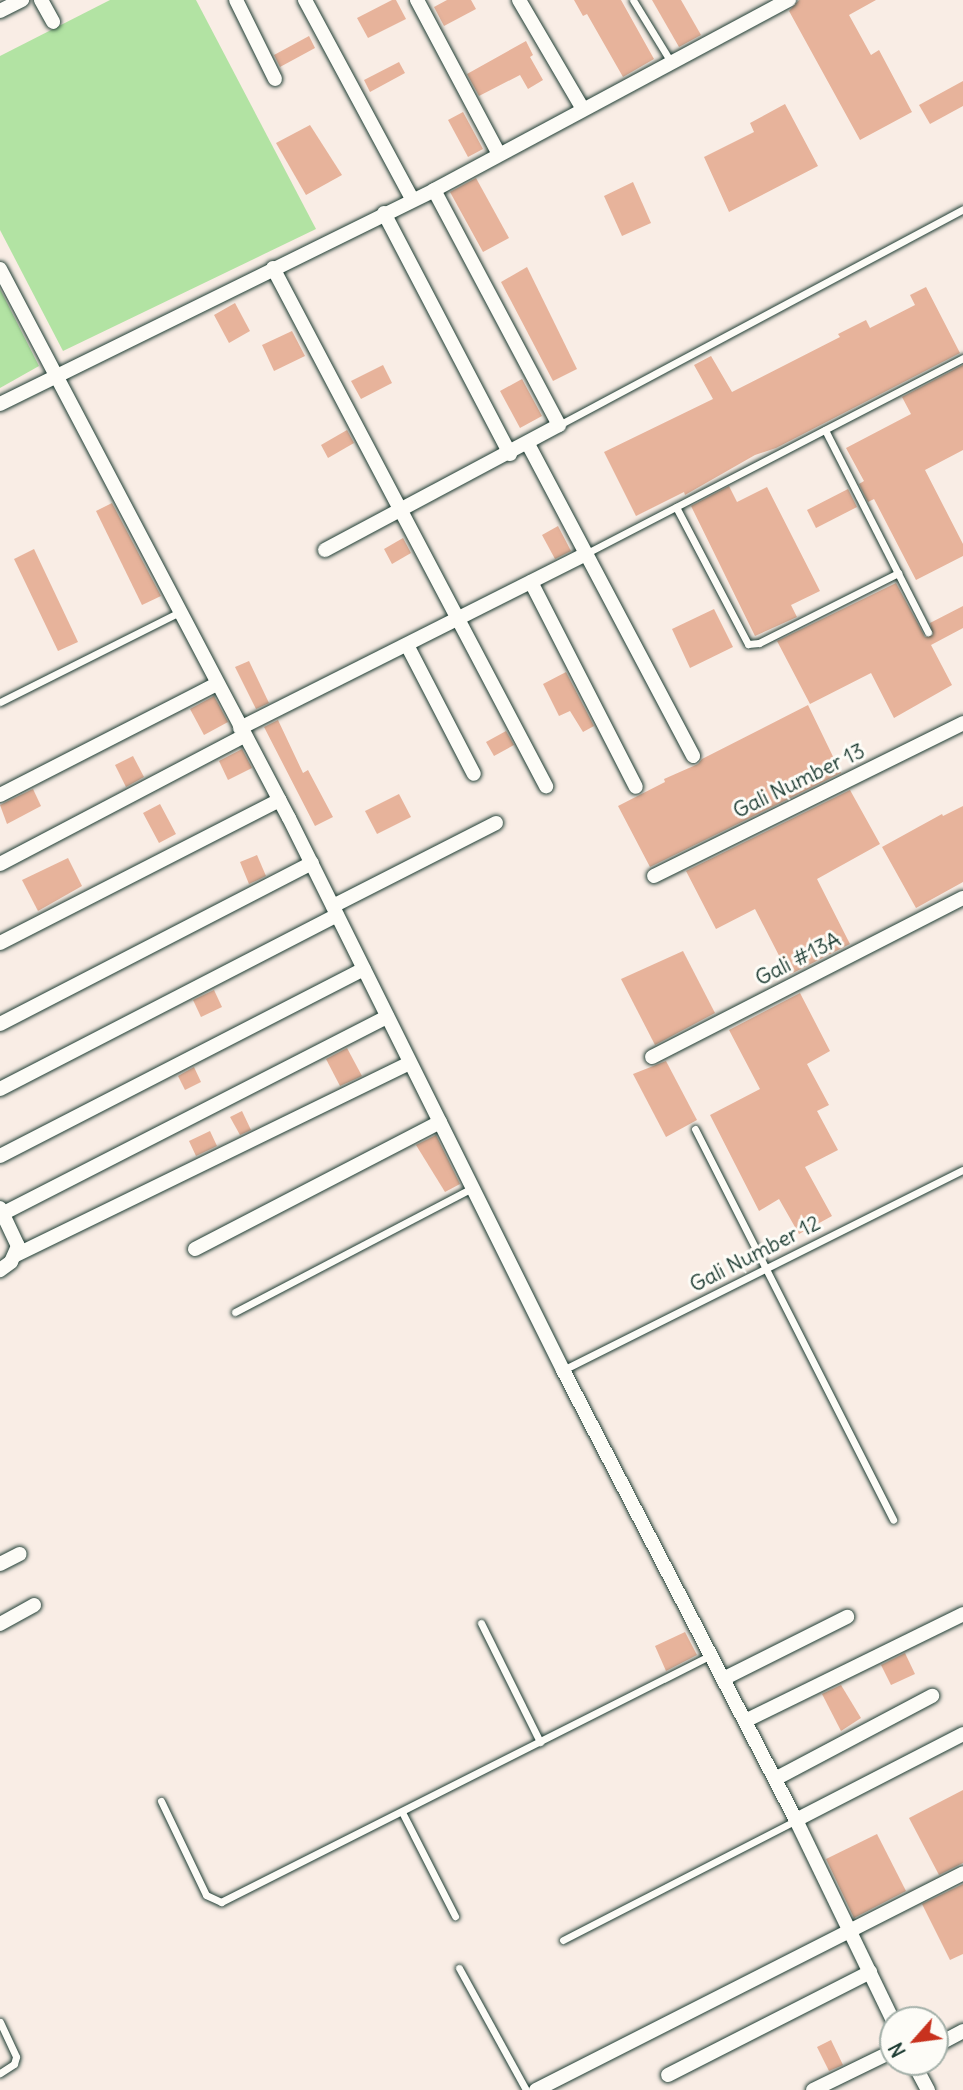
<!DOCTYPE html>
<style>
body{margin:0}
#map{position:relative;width:963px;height:2090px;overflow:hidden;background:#f9ede5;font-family:Delius,sans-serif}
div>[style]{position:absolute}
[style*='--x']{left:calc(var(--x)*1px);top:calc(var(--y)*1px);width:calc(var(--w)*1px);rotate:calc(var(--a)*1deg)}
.green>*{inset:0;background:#b2e3a3}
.building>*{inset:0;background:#e7b39b}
.roads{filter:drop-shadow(0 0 2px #1f3d34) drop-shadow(0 0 2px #1f3d34)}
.service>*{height:7px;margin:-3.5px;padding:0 3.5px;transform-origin:3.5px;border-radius:3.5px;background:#fdfcf7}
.minor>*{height:14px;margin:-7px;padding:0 7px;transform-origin:7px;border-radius:7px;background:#fdfcf7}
span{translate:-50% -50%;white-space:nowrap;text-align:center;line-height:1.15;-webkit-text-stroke:6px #fdfcf7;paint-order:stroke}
.street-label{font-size:21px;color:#1f3d34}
.north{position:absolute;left:879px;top:2006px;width:70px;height:70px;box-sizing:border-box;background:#fdfcf7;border:2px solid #a4b0a9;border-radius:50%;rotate:242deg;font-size:19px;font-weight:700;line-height:28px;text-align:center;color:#1f3d34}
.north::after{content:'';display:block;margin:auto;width:24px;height:32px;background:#c8321e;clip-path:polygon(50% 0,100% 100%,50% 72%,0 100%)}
</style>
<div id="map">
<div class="green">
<div style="clip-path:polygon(110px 0,196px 0,316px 229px,63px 351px,0 230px,0 56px)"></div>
<div style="clip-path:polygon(0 289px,39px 366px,0 388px)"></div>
</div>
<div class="building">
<div style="clip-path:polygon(392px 0,396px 0,406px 19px,368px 38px,357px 18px)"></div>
<div style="clip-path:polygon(447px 0,471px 0,476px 9px,444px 26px,434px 7px)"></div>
<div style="clip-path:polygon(574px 0,621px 0,654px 59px,623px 77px,587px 14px,583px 16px)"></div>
<div style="clip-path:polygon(652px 0,681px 0,701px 35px,679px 47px)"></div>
<div style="clip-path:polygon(799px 0,876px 0,849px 15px,871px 55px,879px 50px,912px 112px,860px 140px,789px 11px)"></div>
<div style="clip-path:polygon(309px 36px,315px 48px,280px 67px,274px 55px)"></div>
<div style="clip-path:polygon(526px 41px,533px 55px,530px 57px,543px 80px,528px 89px,520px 75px,479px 96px,467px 74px)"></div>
<div style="clip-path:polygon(399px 62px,405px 73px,370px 92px,364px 80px)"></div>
<div style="clip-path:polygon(963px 81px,963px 106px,930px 124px,919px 105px)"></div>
<div style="clip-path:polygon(785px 104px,818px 166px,729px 212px,704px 157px,754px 132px,750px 123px)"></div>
<div style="clip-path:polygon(463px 112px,483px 149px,468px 157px,448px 120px)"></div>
<div style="clip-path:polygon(310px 125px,342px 175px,306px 195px,276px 143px)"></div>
<div style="clip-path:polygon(476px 178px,509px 238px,483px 252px,450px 192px)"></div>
<div style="clip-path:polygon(633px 182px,651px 223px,622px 236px,604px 196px)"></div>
<div style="clip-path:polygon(527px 267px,577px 369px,553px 381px,501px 282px)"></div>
<div style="clip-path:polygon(926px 287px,960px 353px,776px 448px,755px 455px,685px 495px,684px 492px,636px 516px,604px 452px,713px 399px,694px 365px,711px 356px,732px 392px,840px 337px,838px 334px,866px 320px,870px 328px,915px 305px,910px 295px)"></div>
<div style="clip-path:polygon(235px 303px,250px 331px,229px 343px,214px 315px)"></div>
<div style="clip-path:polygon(292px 331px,305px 356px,274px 371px,262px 345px)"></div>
<div style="clip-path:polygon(383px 365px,392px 383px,361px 399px,351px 381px)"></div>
<div style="clip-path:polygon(963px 365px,963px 450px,925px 470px,963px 544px,963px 556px,916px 580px,874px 499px,868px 502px,859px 484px,864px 481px,846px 448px,911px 414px,902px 397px)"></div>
<div style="clip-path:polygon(522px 379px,542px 416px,520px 428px,500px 391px)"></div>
<div style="clip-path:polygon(347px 430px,354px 443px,328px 458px,321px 445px)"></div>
<div style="clip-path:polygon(729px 486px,737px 502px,767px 487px,820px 591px,791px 605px,797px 617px,755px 636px,691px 506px)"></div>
<div style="clip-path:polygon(848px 489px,857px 507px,816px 528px,807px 510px)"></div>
<div style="clip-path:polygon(112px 503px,161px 596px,142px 605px,96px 511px)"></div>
<div style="clip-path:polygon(558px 526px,571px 551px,555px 559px,542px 535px)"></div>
<div style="clip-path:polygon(403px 538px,411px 553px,392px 564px,384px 549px)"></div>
<div style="clip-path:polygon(34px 549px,78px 642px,58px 651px,14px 559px)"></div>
<div style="clip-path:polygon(896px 583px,925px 637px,933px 635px,930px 623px,963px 606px,963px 628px,931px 645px,952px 685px,894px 718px,871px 673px,810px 704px,777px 641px)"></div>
<div style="clip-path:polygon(714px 609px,733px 647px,690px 668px,672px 629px)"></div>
<div style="clip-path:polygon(249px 661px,269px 703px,256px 709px,235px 667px)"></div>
<div style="clip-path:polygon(566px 672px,594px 726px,583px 732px,570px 711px,559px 716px,543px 684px)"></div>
<div style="clip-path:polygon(214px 696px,228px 722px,204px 735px,190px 709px)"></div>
<div style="clip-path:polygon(808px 705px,841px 773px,650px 867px,618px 806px,665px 782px,664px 779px,698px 764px,702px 759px)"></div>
<div style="clip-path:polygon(278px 720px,303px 773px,308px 770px,333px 817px,315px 826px,264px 727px)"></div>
<div style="clip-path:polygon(506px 731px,514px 745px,494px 756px,486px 742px)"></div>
<div style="clip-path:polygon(242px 749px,252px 768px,228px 780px,219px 761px)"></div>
<div style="clip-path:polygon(133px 756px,144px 777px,126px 787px,115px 765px)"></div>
<div style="clip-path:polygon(33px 789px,41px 806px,7px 824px,0 805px)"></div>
<div style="clip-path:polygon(850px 790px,880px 844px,817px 879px,850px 944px,789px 975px,755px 909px,716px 929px,686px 871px)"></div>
<div style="clip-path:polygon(399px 794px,411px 817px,377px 834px,365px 811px)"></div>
<div style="clip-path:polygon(160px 804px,176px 834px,159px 843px,143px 813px)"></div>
<div style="clip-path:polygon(963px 806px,963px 882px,916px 908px,882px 847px,942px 814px,943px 816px)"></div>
<div style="clip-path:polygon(257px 855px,266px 876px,249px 884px,240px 862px)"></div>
<div style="clip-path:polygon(68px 858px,82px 886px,38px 911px,22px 880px)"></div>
<div style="clip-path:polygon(683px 951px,715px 1013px,655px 1045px,621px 979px)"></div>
<div style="clip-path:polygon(214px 990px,222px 1007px,201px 1017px,193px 1000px)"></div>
<div style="clip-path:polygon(800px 993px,830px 1051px,807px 1064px,829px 1105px,817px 1111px,838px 1150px,805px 1167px,832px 1216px,799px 1234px,779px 1199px,759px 1211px,710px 1115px,760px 1089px,729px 1030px)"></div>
<div style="clip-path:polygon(347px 1048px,362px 1076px,340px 1086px,326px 1059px)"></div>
<div style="clip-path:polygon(666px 1061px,697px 1120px,666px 1137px,633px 1074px)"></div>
<div style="clip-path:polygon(194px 1067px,201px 1082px,185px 1090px,178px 1076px)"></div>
<div style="clip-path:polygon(242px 1111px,251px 1130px,240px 1135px,230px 1117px)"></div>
<div style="clip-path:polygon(210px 1131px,217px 1146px,196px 1156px,189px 1141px)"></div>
<div style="clip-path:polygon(436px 1135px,460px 1184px,445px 1192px,416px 1145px)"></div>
<div style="clip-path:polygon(685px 1632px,697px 1655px,666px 1671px,655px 1646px)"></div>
<div style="clip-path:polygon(905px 1653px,915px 1674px,891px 1685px,881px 1665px)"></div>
<div style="clip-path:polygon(841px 1685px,861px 1718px,841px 1731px,822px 1694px)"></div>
<div style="clip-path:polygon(963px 1790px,963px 1863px,939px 1875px,909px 1818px)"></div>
<div style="clip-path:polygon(877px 1834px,906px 1891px,854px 1918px,826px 1859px)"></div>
<div style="clip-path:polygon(963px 1884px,963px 1954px,950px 1960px,922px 1904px)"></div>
<div style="clip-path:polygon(831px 2040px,843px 2065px,829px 2071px,817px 2047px)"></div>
</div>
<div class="roads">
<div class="service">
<div style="--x:633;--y:0;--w:73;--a:58.5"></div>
<div style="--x:559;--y:425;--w:458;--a:-28.1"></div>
<div style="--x:825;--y:430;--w:227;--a:63"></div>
<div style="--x:676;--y:507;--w:155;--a:62.3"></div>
<div style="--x:748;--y:644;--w:11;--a:-5"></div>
<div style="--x:759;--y:643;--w:156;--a:-26.7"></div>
<div style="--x:587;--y:553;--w:424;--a:-27.4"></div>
<div style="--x:0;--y:702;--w:201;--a:-26.6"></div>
<div style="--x:695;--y:1129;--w:438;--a:63.1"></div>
<div style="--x:235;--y:1312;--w:267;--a:-27.6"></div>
<div style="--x:563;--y:1370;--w:447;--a:-26.6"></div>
<div style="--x:481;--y:1623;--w:133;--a:63.6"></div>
<div style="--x:161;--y:1801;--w:104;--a:64.4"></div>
<div style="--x:206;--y:1895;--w:17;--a:25"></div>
<div style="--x:221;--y:1902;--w:549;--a:-26.75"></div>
<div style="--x:402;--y:1812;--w:117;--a:63"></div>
<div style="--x:563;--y:1940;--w:262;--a:-27.2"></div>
<div style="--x:459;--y:1968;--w:139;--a:61.2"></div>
<div style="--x:0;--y:2022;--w:38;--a:65"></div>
<div style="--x:16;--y:2057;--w:7;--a:106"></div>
<div style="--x:14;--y:2064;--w:17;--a:147"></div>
</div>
<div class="minor">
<div style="--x:41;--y:0;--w:25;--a:61"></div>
<div style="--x:236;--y:0;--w:88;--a:63.7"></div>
<div style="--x:305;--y:0;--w:226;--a:61.7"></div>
<div style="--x:417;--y:0;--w:174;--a:62"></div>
<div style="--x:519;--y:0;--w:126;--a:59.6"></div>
<div style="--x:0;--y:11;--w:25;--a:-27"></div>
<div style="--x:384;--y:213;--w:272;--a:62.4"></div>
<div style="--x:273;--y:268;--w:586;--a:62.21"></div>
<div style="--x:0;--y:269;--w:620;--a:62.24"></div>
<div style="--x:289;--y:818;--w:616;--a:63.6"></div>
<div style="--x:563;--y:1370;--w:507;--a:62.63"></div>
<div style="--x:796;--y:1820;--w:223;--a:64.2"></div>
<div style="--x:0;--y:404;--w:484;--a:-26.2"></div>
<div style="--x:434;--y:190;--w:403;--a:-28.2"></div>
<div style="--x:528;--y:444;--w:353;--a:62.1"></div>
<div style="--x:325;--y:550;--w:265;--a:-28.1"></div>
<div style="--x:559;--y:425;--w:266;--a:-118"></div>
<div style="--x:531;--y:582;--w:230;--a:62.9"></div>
<div style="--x:407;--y:645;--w:145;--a:62.6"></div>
<div style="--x:240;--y:728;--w:387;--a:-26.7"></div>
<div style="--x:0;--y:795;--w:244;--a:-27.1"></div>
<div style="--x:0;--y:864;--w:276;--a:-27.7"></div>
<div style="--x:654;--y:876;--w:345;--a:-26.3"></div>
<div style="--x:333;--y:906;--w:183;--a:-27"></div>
<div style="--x:0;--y:943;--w:314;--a:-27.1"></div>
<div style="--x:0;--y:1024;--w:351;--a:-27.3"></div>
<div style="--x:652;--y:1057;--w:349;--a:-27.1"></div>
<div style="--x:0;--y:1089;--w:379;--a:-27.3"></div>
<div style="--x:0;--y:1156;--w:409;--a:-27.2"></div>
<div style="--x:0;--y:1208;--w:42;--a:64.7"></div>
<div style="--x:18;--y:1246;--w:17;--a:114"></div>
<div style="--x:11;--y:1262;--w:14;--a:144"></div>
<div style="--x:0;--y:1215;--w:435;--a:-27.1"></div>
<div style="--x:195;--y:1249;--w:276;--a:-27.4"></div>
<div style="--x:16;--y:1255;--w:438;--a:-26"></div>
<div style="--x:0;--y:1564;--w:22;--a:-27"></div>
<div style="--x:0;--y:1624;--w:39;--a:-29"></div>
<div style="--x:723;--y:1679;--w:139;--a:-26.6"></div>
<div style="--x:745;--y:1721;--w:243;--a:-26.1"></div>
<div style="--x:775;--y:1779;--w:178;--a:-27.9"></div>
<div style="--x:796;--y:1820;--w:188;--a:-27.2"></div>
<div style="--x:935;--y:2046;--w:32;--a:-28"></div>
<div style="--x:913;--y:2062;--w:32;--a:62"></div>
<div style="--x:668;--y:2075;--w:227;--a:-27"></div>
<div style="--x:536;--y:2090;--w:479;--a:-26.9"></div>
<div style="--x:813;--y:2090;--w:89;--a:-26"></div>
</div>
</div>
<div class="street-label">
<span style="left:799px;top:781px;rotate:-26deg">Gali Number 13</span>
<span style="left:798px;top:959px;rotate:-27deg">Gali #13A</span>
<span style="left:755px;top:1254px;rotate:-27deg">Gali Number 12</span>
</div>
<div class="north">N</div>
</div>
